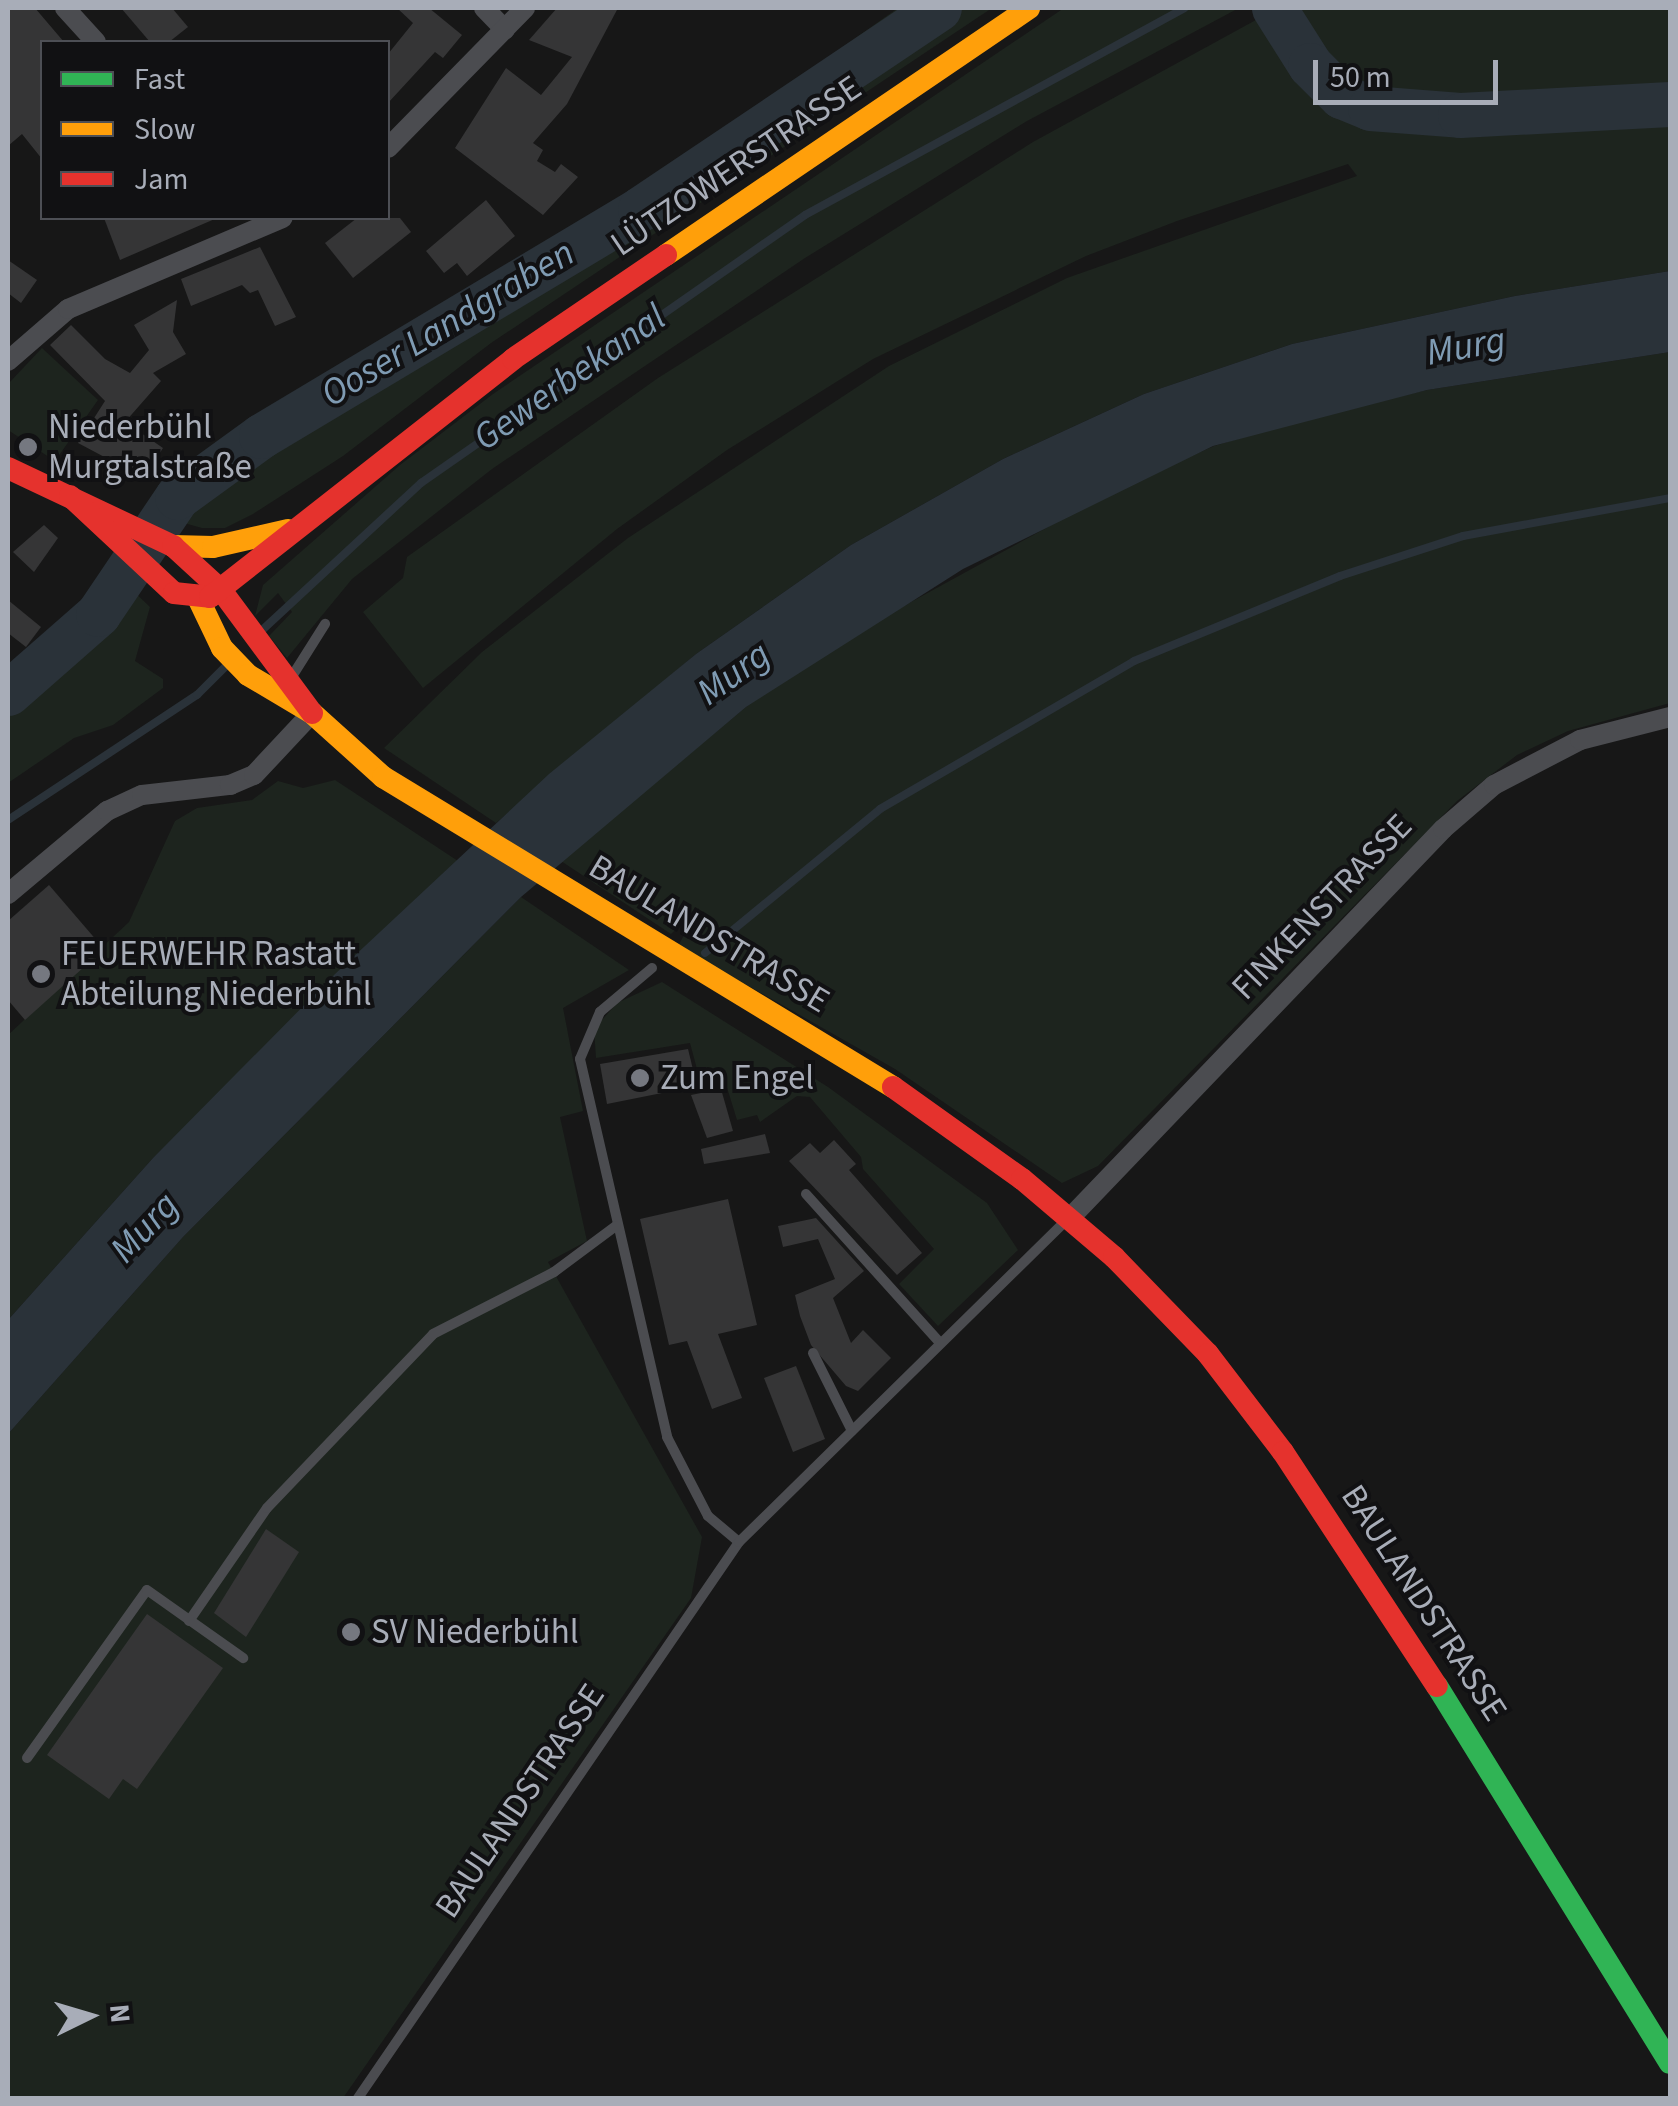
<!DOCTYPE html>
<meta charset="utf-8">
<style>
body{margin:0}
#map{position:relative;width:1678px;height:2106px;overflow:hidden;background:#171717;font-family:"Source Sans 3",sans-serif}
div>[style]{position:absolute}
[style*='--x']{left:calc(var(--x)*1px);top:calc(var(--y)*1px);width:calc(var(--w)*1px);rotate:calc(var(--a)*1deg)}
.green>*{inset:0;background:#1d241e}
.water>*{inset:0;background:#2a3239}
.stream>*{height:8px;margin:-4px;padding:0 4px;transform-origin:4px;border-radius:4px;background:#2a3239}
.river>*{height:45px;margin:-22.5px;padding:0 22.5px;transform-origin:22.5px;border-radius:22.5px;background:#2a3239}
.building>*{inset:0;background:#353536}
.lane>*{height:10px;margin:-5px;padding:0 5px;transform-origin:5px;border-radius:5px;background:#4b4c50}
.street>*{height:20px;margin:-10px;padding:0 10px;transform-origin:10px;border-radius:10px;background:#4b4c50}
.fast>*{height:22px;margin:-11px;padding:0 11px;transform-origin:11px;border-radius:11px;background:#30b455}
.slow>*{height:22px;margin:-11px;padding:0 11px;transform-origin:11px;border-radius:11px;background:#ff9f0a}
.jam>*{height:22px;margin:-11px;padding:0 11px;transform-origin:11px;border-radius:11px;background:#e5322d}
.dots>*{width:28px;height:28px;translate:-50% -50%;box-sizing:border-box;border:5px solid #111113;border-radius:50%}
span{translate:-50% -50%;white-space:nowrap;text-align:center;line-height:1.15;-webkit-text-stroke:8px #111113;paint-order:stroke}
.street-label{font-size:35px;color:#a8adb8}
.poi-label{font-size:35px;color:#a8adb8}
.left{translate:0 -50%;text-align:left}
.water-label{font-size:38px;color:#7f9bb3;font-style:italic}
.frame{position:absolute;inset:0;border:10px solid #a8adb8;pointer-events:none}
.legend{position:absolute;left:40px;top:40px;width:350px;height:180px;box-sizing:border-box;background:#111113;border:2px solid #4d4f55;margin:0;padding:12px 18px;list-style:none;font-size:30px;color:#a8adb8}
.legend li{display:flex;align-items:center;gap:20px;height:50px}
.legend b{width:50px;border:2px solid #4d4f55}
.north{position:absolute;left:40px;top:1966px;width:100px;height:100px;-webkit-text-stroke:8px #111113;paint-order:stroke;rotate:85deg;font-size:28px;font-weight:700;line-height:40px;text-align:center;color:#a8adb8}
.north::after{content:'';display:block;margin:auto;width:35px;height:45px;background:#a8adb8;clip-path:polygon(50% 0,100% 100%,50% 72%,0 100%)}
.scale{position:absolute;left:1313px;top:60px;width:185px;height:45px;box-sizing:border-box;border:5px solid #a8adb8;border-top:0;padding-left:12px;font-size:30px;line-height:35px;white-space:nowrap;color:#a8adb8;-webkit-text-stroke:8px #111113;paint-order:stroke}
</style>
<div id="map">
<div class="green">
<div style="clip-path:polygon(898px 8px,992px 8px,491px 343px,343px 456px,253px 514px,225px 528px,202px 528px,148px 513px,193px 465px,222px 445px,579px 233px)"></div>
<div style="clip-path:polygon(1064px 8px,1239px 8px,1027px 121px,805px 258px,492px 469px,352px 579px,287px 658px,269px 636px,292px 612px,278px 593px,255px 616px,263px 585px,400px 465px,493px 394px)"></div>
<div style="clip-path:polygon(1304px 8px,1670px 8px,1670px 98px,1461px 108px,1371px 100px,1348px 92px,1309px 54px,1285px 16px)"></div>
<div style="clip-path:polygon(1265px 15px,1312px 86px,1369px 117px,1423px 125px,1670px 112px,1670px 271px,1515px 296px,1292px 344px,1144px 394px,1003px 459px,851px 545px,696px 654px,496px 823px,384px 748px,482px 652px,628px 538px,889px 366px,1067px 278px,1357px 176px,1348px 164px,1177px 221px,1086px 256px,873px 359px,727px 450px,617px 529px,423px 688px,363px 612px,403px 578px,407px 557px,658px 378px,1033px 142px)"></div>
<div style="clip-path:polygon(42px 348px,98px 400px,55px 461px,8px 430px,8px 384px)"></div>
<div style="clip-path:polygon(1670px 352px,1670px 703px,1568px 731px,1517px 755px,1457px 801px,1098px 1166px,1062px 1183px,895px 1069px,678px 946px,699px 908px,671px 934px,561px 861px,746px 707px,849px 636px,1123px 486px,1214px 446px,1322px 414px,1427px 390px)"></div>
<div style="clip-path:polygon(126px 584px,150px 607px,135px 661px,163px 679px,163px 688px,113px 725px,74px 738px,8px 783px,8px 706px,86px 643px)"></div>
<div style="clip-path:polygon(335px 780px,458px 861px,153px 1158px,8px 1320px,8px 1035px,129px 922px,175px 821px,197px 808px,252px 800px,278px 781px,303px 788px)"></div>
<div style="clip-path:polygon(521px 897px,629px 970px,563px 1008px,583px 1111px,560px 1117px,587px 1241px,548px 1262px,702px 1537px,691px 1598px,343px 2098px,8px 2098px,8px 1434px,183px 1237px)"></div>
<div style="clip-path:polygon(662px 982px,828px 1087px,987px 1203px,1018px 1250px,938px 1326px,899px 1284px,934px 1249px,863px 1169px,861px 1157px,810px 1097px,797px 1096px,760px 1122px,757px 1115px,737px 1120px,725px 1081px,701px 1084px,690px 1043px,596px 1058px,594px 1029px,617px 1003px)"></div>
</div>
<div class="water">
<div style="clip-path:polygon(1670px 271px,1670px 352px,1427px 390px,1213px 446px,963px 569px,746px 707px,521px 897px,183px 1237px,8px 1434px,8px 1320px,153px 1158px,335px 974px,549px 774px,696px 654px,851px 545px,1003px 459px,1144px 394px,1292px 344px,1515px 296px)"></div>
</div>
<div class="stream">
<div style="--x:259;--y:633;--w:221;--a:-42.8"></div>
<div style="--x:421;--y:483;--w:468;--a:-34.9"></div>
<div style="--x:805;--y:215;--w:432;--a:-28.6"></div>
<div style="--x:8;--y:820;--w:227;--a:-33.5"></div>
<div style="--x:197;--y:695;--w:44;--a:-45"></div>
<div style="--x:705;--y:953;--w:227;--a:-39.4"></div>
<div style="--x:880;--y:809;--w:294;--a:-30.2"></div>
<div style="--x:1134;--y:661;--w:223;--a:-22.4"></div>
<div style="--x:1340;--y:576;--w:129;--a:-18"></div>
<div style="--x:1463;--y:536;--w:210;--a:-10.4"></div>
</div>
<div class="river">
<div style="--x:1274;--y:8;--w:67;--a:57.7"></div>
<div style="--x:1310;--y:65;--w:44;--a:45"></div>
<div style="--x:1341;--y:96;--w:31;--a:22"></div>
<div style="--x:1370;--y:108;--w:90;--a:4.4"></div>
<div style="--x:1460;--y:115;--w:210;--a:-3"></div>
<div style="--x:8;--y:693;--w:120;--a:-41.3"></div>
<div style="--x:98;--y:614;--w:141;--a:-56"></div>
<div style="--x:177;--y:497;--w:104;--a:-36"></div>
<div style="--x:261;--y:436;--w:442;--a:-30.9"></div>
<div style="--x:640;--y:209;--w:360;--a:-33.9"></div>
</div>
<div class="building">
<div style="clip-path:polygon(8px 8px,35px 8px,64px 42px,42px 42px,42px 159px,22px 134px,8px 146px)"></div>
<div style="clip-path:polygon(121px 8px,172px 8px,188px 27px,169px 42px,150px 42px)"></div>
<div style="clip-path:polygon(397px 8px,429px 8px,462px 35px,443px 58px,435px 52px,388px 103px,388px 54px,413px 23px)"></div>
<div style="clip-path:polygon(557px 8px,618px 8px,567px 104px,533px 143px,543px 150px,537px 161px,555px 172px,561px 164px,578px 177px,543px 215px,455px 148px,506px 68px,541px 95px,572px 57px,529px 40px)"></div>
<div style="clip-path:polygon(486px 200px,515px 236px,467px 276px,457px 263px,444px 273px,426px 251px)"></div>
<div style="clip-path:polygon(104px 218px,217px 218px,120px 260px)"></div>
<div style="clip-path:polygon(357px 218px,400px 218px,411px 232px,353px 278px,325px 243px)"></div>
<div style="clip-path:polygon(260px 247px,296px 317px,275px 326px,258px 290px,250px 293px,242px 285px,191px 306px,181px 279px)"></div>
<div style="clip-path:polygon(8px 260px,37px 280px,21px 303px,8px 293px)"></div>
<div style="clip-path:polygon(177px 300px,173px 332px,186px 354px,153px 373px,161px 381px,125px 422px,163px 448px,144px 478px,78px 443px,105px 401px,50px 345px,71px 325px,105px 359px,130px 373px,149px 350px,134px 325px)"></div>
<div style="clip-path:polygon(44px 525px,58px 538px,34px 572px,13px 552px)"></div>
<div style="clip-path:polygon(8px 600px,41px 627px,26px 647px,8px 633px)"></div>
<div style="clip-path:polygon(49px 885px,104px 949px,25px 1020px,8px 1000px,8px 921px)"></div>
<div style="clip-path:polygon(688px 1049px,697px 1086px,607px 1104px,600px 1064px)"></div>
<div style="clip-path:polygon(721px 1089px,733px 1131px,707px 1138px,691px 1095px)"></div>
<div style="clip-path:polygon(765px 1134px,770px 1153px,704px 1164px,701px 1149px)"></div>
<div style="clip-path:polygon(834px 1140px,856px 1164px,849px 1170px,922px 1253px,897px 1275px,789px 1161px,810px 1143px,820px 1153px)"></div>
<div style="clip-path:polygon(728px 1199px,757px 1325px,718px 1334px,742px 1398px,712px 1409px,687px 1341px,669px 1345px,640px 1219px)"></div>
<div style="clip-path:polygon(816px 1218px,864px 1271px,833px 1298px,851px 1343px,863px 1330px,891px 1358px,858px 1391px,846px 1386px,811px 1345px,800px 1316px,795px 1295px,835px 1279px,818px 1239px,783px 1247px,778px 1226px)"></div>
<div style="clip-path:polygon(796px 1366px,825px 1439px,793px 1452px,764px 1378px)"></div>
<div style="clip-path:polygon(266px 1529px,299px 1552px,246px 1637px,214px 1613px)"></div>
<div style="clip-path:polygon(147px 1614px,223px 1668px,137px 1789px,123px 1779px,109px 1799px,47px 1755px)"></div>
</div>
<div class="lane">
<div style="--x:291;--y:678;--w:64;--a:-57.8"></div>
<div style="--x:652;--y:968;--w:68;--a:139.8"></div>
<div style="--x:600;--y:1012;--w:51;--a:113.1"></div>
<div style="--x:580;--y:1059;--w:388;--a:77"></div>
<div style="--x:667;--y:1437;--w:89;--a:62.6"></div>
<div style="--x:708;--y:1516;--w:40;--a:40"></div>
<div style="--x:806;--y:1194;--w:200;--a:48"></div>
<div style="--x:813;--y:1353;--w:87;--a:63.4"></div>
<div style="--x:189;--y:1621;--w:137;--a:-55.4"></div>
<div style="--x:267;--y:1508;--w:240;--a:-46.3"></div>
<div style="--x:433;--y:1334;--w:136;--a:-27.1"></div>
<div style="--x:554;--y:1272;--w:77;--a:-36.6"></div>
<div style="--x:27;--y:1758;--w:206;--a:-54.5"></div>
<div style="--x:147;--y:1590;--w:118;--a:35.3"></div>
<div style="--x:358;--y:2098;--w:674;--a:-55.58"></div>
<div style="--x:739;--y:1542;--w:457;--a:-44.5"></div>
</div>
<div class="street">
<div style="--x:65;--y:8;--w:46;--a:47.6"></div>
<div style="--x:484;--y:8;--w:30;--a:46"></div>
<div style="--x:388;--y:148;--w:196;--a:-45.6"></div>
<div style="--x:8;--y:361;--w:79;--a:-40.9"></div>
<div style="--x:68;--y:309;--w:233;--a:-23"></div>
<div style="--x:8;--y:894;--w:129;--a:-40"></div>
<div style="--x:107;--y:811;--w:38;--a:-25"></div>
<div style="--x:142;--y:795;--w:89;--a:-6.5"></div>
<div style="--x:230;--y:785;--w:26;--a:-23"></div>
<div style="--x:254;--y:775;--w:85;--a:-46.9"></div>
<div style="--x:1070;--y:1218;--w:539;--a:-46.2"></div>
<div style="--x:1443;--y:829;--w:67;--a:-40.8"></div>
<div style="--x:1494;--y:785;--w:97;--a:-27.6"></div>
<div style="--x:1580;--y:740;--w:93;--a:-14.3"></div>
</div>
<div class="fast">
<div style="--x:1437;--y:1686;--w:443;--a:58.3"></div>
</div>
<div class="slow">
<div style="--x:666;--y:255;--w:439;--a:-34.2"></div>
<div style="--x:173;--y:546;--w:40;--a:1.4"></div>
<div style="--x:213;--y:547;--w:77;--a:-12.8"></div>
<div style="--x:199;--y:600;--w:53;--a:64.4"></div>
<div style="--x:222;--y:648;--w:37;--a:46"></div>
<div style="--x:248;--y:675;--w:74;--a:30.7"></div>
<div style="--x:312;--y:713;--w:96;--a:42"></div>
<div style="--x:383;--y:777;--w:597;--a:31.29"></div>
</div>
<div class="jam">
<div style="--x:8;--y:468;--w:183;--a:25.3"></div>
<div style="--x:173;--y:546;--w:65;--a:42.5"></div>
<div style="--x:221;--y:590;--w:153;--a:53.5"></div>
<div style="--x:70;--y:496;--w:142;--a:43"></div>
<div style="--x:174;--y:593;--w:36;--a:6"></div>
<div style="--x:210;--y:597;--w:385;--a:-38.1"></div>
<div style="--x:513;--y:359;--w:185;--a:-34.2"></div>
<div style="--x:893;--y:1087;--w:158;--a:35.5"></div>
<div style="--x:1022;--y:1179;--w:121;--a:40.3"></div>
<div style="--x:1114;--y:1257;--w:135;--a:45.9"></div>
<div style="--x:1208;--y:1354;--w:123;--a:52.6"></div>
<div style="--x:1283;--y:1452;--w:280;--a:56.7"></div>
</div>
<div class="dots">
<div style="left:28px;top:447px;background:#757880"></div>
<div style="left:41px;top:974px;background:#757880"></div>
<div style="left:640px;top:1078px;background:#757880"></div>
<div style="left:351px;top:1632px;background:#757880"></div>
</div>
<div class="street-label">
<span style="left:736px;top:166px;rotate:-34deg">LÜTZOWERSTRASSE</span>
<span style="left:1322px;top:907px;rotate:-46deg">FINKENSTRASSE</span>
<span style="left:709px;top:934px;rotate:31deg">BAULANDSTRASSE</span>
<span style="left:1424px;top:1603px;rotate:57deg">BAULANDSTRASSE</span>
<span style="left:520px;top:1801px;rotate:-56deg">BAULANDSTRASSE</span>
</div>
<div class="poi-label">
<span class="left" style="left:48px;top:447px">Niederbühl<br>Murgtalstraße</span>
<span class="left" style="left:61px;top:974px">FEUERWEHR Rastatt<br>Abteilung Niederbühl</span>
<span class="left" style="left:660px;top:1078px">Zum Engel</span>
<span class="left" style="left:371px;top:1632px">SV Niederbühl</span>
</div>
<div class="water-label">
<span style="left:448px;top:324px;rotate:-31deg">Ooser Landgraben</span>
<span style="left:1466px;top:347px;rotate:-10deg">Murg</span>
<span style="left:570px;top:378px;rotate:-35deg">Gewerbekanal</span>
<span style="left:734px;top:674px;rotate:-36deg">Murg</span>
<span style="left:145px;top:1228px;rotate:-47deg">Murg</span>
</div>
<div class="frame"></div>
<ul class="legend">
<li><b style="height:12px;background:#30b455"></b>Fast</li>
<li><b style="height:12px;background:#ff9f0a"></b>Slow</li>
<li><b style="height:12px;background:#e5322d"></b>Jam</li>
</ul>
<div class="north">N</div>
<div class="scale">50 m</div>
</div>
